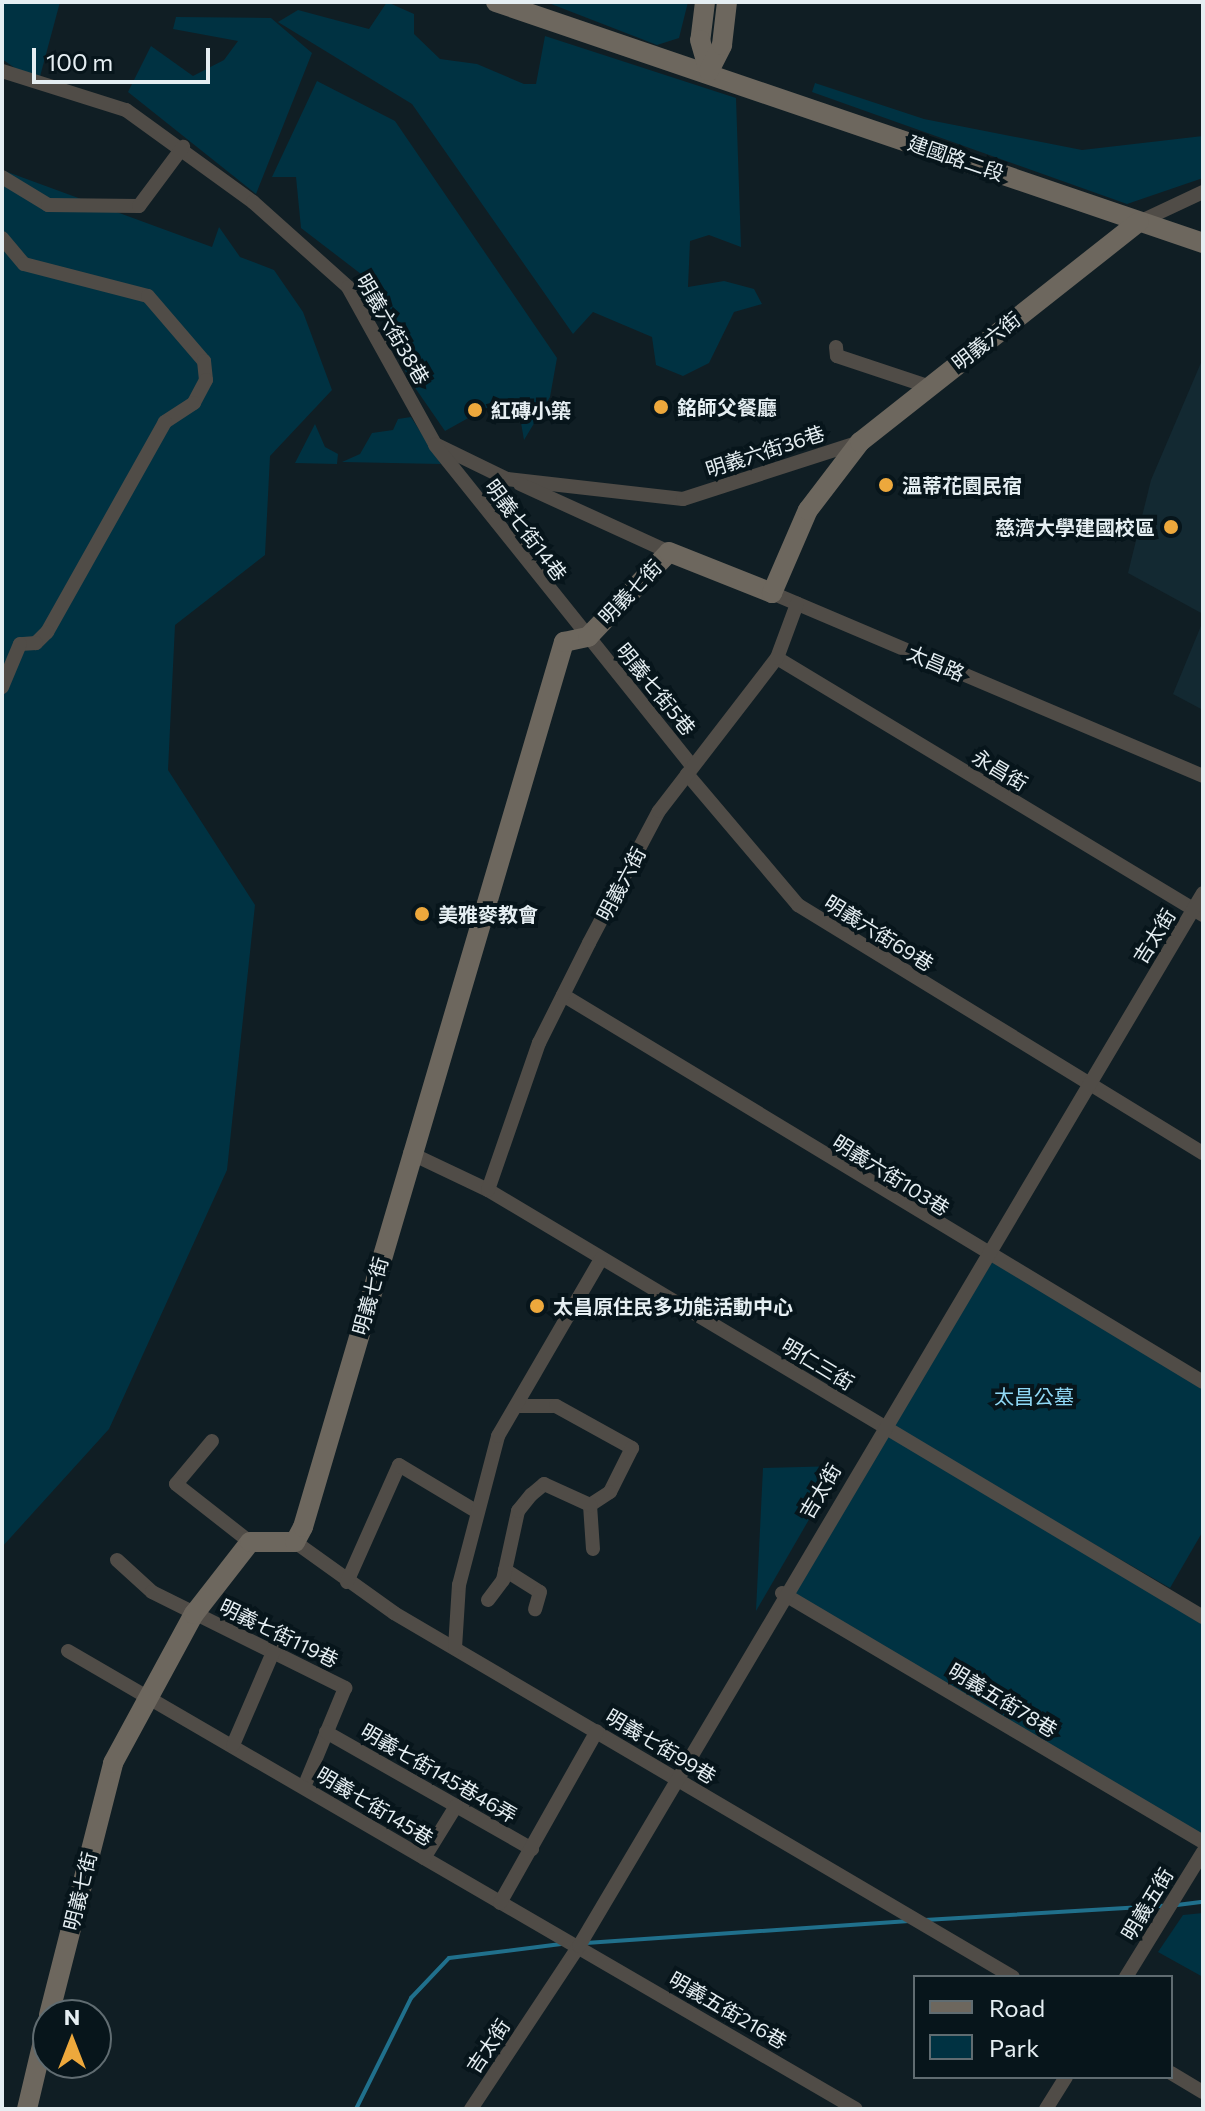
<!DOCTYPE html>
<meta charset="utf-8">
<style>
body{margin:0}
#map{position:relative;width:1205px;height:2111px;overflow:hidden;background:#101e24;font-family:Commissioner,"Noto Sans TC",sans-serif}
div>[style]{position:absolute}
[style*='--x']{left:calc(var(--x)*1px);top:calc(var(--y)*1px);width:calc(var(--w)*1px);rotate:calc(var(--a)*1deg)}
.built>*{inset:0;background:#132932}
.green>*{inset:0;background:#003242}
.stream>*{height:4px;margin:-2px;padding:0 2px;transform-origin:2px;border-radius:2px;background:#20708c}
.street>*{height:14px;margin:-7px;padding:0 7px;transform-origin:7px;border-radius:7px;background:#504c47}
.secondary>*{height:20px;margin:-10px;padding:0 10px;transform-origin:10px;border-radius:10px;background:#6d675e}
.dots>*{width:22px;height:22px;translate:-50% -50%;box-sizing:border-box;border:4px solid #07151b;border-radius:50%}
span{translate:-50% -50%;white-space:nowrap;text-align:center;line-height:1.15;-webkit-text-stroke:8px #07151b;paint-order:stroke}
.street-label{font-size:20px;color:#e5eef2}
.poi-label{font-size:20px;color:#e5eef2;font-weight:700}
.left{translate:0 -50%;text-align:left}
.right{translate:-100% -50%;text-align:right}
.park-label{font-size:20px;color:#90d8f5}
.frame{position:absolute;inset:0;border:4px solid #e5eef2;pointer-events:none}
.legend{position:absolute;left:913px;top:1975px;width:260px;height:104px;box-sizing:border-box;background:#07151b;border:2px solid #606c71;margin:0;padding:10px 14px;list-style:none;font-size:24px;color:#e5eef2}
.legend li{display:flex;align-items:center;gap:16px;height:40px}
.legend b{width:40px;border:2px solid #606c71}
.north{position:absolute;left:32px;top:1999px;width:80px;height:80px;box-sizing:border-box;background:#07151b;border:2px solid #606c71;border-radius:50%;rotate:0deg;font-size:22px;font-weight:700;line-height:32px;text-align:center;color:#e5eef2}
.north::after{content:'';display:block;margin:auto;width:28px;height:36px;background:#eda83c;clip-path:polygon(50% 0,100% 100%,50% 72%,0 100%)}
.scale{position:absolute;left:32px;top:48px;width:178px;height:36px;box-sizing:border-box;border:4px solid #e5eef2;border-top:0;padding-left:10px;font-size:24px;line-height:28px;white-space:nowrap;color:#e5eef2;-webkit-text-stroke:6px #07151b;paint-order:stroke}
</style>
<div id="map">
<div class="built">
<div style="clip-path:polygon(1203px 358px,1203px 614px,1128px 573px,1151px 480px)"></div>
<div style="clip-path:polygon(1203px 621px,1203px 710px,1173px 694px)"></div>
</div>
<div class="green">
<div style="clip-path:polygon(2px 2px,60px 2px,38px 84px,2px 59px)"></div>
<div style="clip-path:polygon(387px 2px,414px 14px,414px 34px,440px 59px,477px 64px,524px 84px,536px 84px,545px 36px,736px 98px,741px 247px,709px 235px,690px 241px,688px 287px,724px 281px,754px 289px,762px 304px,734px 312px,709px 363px,683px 376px,656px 365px,652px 337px,593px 312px,573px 334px,412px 104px,278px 22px,298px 10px,369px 29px)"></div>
<div style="clip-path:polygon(546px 2px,688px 2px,679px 38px,657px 45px)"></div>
<div style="clip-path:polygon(176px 17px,271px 18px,312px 53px,256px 194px,128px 92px,151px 46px,193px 76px,224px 60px,238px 41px,173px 29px)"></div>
<div style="clip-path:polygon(317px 81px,395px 121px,557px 358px,550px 397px,524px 440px,519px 411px,497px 402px,445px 431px,409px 379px,361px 274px,301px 228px,296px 177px,272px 177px)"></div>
<div style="clip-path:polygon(815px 83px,924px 119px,1082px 150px,1203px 136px,1203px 178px,1127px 204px,812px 92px)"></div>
<div style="clip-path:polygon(2px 170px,212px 247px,219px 227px,240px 257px,274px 270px,303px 312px,332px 390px,270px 456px,265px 555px,175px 625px,168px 770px,255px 905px,227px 1170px,109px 1429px,2px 1547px)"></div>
<div style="clip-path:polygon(411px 417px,441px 464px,342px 462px,360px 454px,372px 433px,393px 430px,398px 419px)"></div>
<div style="clip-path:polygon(315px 424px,325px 447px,338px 454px,337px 464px,295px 463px)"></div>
<div style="clip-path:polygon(995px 1258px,1203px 1381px,1203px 1531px,1170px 1588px,889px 1426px)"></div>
<div style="clip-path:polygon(888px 1436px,1203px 1621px,1203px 1838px,789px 1593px)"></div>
<div style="clip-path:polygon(840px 1466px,756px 1611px,763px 1468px)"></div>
<div style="clip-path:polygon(1203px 1913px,1203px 1977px,1158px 1952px,1183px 1915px)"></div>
</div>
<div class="stream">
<div style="--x:1177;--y:1905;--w:26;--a:-7"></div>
<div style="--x:925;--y:1920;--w:239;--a:-3.4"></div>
<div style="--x:586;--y:1943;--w:324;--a:-3.9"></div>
<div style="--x:356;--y:2109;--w:124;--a:-63.6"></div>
<div style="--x:411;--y:1998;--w:55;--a:-46.5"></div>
<div style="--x:449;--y:1958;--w:113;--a:-7.1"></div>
</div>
<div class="street">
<div style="--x:2;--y:71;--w:130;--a:17.5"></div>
<div style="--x:126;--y:110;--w:157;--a:35.9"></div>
<div style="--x:253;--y:202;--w:127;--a:41.8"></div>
<div style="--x:348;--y:287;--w:179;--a:61"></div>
<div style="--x:435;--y:444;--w:80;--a:25.9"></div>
<div style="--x:507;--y:479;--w:177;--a:6.5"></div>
<div style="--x:683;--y:499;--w:186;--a:-17.9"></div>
<div style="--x:2;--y:177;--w:54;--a:31.3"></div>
<div style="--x:48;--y:205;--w:91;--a:0.6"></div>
<div style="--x:139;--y:206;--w:74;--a:-53.3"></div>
<div style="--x:1139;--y:222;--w:71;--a:-25.1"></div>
<div style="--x:2;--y:238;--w:34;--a:50"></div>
<div style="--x:24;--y:264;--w:128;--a:14.5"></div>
<div style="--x:148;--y:296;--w:86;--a:49.3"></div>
<div style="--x:204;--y:361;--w:19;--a:84"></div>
<div style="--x:206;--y:380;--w:26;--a:118"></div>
<div style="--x:194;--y:403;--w:35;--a:147"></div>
<div style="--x:165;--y:422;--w:241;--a:119.3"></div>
<div style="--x:47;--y:632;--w:16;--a:135"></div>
<div style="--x:36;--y:643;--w:16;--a:176"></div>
<div style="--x:20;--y:644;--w:47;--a:112.7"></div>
<div style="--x:836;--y:347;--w:9;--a:84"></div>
<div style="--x:837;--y:356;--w:95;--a:18.4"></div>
<div style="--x:435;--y:445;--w:411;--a:51.3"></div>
<div style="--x:520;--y:484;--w:164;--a:24.5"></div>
<div style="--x:772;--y:593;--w:468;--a:23"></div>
<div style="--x:777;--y:658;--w:498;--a:31.1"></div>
<div style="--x:687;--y:774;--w:172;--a:49.7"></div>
<div style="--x:798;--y:905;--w:475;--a:31.5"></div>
<div style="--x:563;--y:995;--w:748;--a:31.16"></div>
<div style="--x:410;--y:1153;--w:86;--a:25.4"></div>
<div style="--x:488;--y:1190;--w:833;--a:30.85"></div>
<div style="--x:488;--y:1190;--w:156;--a:-70.9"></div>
<div style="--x:539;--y:1043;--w:112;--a:-63.4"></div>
<div style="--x:589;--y:943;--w:149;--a:-62.1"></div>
<div style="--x:659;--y:811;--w:193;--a:-52.4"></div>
<div style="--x:777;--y:658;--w:58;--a:-69.7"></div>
<div style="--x:516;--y:1406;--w:40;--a:0"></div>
<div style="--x:556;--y:1406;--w:87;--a:28.9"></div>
<div style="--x:632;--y:1448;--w:49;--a:116.6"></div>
<div style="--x:610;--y:1492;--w:24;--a:147"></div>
<div style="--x:590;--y:1505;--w:44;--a:86.1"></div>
<div style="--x:212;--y:1441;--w:56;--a:129.9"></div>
<div style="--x:176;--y:1484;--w:94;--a:38.1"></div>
<div style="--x:295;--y:1542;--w:122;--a:35.6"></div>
<div style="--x:394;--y:1613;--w:718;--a:30.46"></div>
<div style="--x:117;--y:1560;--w:47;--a:42.4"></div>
<div style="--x:152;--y:1592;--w:216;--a:26.4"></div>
<div style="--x:345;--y:1688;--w:107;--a:112.5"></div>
<div style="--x:505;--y:1570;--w:41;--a:32.2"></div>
<div style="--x:540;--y:1592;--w:18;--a:106"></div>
<div style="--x:347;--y:1582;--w:128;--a:-66"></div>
<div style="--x:399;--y:1465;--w:90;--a:30.9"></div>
<div style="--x:782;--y:1593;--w:489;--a:30.6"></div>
<div style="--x:488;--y:1600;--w:25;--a:-53"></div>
<div style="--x:503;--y:1580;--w:71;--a:-77.7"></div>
<div style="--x:518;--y:1511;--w:21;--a:-51"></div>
<div style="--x:531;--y:1495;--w:17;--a:-40"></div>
<div style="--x:544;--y:1484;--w:51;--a:24.5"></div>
<div style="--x:455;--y:1648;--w:63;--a:-86.4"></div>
<div style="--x:459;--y:1585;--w:154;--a:-75.3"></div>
<div style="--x:498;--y:1436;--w:205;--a:-59.8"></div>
<div style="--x:68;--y:1651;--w:911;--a:30.17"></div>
<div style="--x:326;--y:1732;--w:237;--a:29.6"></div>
<div style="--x:233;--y:1745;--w:103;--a:-66.7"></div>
<div style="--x:424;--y:1858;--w:61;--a:-58.4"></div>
<div style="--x:500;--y:1903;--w:197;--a:-60.6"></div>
<div style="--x:1126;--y:1977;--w:147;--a:-58.4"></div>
<div style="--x:1171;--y:2073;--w:37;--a:31"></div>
<div style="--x:471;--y:2109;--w:196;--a:-56.5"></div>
<div style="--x:579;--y:1946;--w:1224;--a:-59.35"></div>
<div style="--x:1046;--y:2109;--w:38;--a:-58"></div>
</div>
<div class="secondary">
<div style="--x:496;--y:2;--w:747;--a:18.82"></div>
<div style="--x:705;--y:2;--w:38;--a:97"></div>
<div style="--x:700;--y:40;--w:32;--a:74"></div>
<div style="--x:709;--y:71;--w:29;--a:-63"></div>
<div style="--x:722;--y:45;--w:43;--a:-83.4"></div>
<div style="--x:49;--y:2015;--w:260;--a:-75.7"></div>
<div style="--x:113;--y:1763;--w:170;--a:-61.5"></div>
<div style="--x:194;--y:1614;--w:91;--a:-52.1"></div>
<div style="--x:250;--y:1542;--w:45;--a:0"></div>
<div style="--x:295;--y:1542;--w:17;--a:-62"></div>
<div style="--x:303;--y:1527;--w:923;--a:-73.57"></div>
<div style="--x:564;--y:642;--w:25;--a:-12"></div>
<div style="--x:588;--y:637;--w:117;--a:-46.4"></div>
<div style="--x:669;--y:552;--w:111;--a:21.7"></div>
<div style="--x:772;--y:593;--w:90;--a:-66.6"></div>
<div style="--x:808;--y:510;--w:86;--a:-52.6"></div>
<div style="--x:860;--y:442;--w:355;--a:-38.3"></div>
<div style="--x:27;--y:2109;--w:91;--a:-76.7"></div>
</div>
<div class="dots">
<div style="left:661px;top:407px;background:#eda83c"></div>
<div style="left:475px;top:410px;background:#eda83c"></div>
<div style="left:886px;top:485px;background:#eda83c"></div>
<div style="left:1171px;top:527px;background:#eda83c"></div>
<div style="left:422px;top:914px;background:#eda83c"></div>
<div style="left:537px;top:1306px;background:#eda83c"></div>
</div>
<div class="street-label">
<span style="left:956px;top:158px;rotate:19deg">建國路二段</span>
<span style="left:393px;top:329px;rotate:60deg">明義六街38巷</span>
<span style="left:986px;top:341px;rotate:-38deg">明義六街</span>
<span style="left:765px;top:451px;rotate:-18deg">明義六街36巷</span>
<span style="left:526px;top:530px;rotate:53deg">明義七街14巷</span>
<span style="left:630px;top:592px;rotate:-46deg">明義七街</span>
<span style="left:936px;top:663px;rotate:23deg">太昌路</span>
<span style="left:656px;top:689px;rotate:51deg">明義七街5巷</span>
<span style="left:1000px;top:770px;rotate:31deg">永昌街</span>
<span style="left:621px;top:884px;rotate:-62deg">明義六街</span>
<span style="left:879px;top:933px;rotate:32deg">明義六街69巷</span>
<span style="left:1154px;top:936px;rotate:-58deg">吉太街</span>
<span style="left:891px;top:1175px;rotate:32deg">明義六街103巷</span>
<span style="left:370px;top:1296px;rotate:-74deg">明義七街</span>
<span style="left:818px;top:1364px;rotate:31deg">明仁三街</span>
<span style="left:820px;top:1491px;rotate:-59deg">吉太街</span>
<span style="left:279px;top:1633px;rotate:26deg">明義七街119巷</span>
<span style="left:1003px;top:1700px;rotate:31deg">明義五街78巷</span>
<span style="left:661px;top:1746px;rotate:31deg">明義七街99巷</span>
<span style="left:439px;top:1773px;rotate:30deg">明義七街145巷46弄</span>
<span style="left:375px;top:1806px;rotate:31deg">明義七街145巷</span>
<span style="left:80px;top:1891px;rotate:-76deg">明義七街</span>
<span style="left:1147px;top:1904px;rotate:-59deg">明義五街</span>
<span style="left:728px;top:2010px;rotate:30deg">明義五街216巷</span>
<span style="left:488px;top:2046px;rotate:-56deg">吉太街</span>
</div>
<div class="poi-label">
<span class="left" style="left:677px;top:407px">銘師父餐廳</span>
<span class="left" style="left:491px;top:410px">紅磚小築</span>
<span class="left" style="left:902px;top:485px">溫蒂花園民宿</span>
<span class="right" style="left:1155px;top:527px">慈濟大學建國校區</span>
<span class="left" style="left:438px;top:914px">美雅麥教會</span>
<span class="left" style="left:553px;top:1306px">太昌原住民多功能活動中心</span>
</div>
<div class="park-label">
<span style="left:1034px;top:1396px">太昌公墓</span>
</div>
<div class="frame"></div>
<ul class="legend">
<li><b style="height:10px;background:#6d675e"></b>Road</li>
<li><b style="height:22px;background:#003242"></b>Park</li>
</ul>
<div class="north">N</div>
<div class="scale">100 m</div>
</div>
